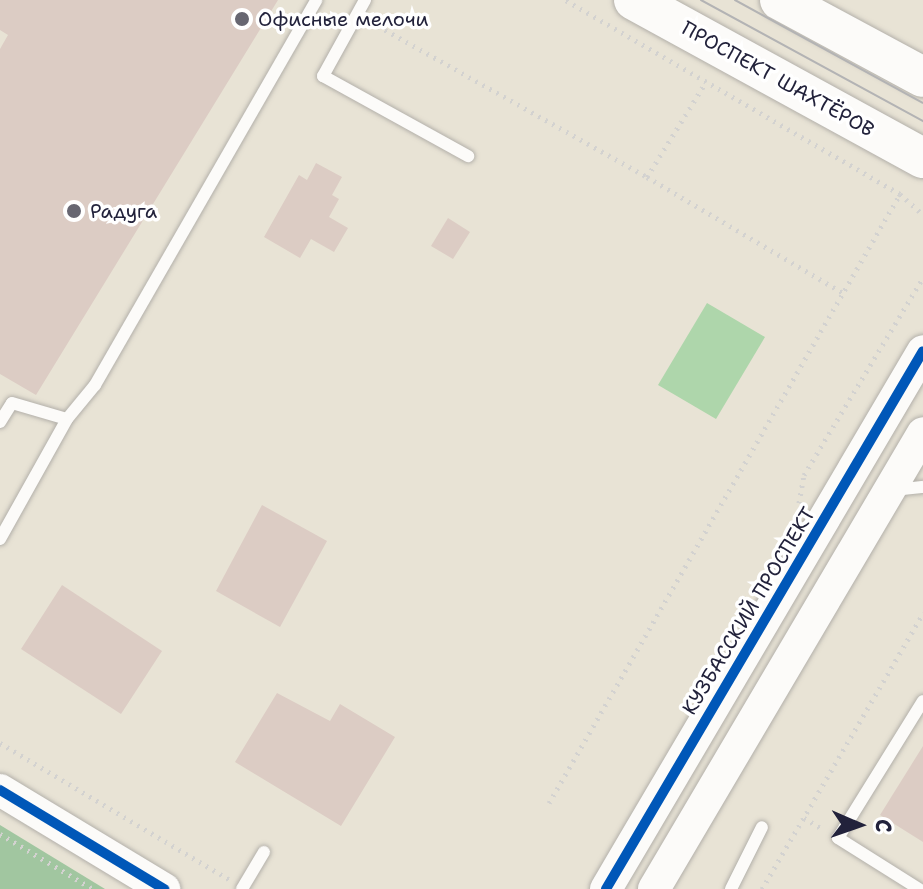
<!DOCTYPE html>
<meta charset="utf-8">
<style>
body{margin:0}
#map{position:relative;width:923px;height:889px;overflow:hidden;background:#e8e3d5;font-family:"Shantell Sans",sans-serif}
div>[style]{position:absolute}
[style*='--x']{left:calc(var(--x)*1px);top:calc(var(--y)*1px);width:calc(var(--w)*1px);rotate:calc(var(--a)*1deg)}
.green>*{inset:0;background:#aed6ab}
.forest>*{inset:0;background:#a1c6a0}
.building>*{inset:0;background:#dcccc4}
.path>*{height:5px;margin-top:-2.5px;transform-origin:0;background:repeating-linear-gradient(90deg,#d3d2d0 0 2px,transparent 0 8px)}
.roads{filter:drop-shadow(0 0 2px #b3b0aa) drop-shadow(0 0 2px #b3b0aa)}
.service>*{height:12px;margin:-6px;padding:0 6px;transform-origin:6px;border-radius:6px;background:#fcfbf9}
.tertiary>*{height:32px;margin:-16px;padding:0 16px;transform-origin:16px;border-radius:16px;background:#fcfbf9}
.primary>*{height:40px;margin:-20px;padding:0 20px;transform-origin:20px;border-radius:20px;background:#fcfbf9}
.tram>*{height:2px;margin:-1px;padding:0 1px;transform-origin:1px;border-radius:1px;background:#b3b3b4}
.cycleway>*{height:10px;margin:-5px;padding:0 5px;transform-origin:5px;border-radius:5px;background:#0057b8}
.dots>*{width:22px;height:22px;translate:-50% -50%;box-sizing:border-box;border:4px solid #fff;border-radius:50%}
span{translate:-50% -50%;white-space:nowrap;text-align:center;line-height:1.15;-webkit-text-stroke:7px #fff;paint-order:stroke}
.poi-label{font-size:20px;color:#22223b}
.left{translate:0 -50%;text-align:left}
.street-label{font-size:20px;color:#22223b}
.north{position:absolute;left:819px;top:785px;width:80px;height:80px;-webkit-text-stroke:6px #fff;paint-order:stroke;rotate:92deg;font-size:22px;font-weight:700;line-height:32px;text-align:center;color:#22223b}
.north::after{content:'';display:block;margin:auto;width:28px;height:36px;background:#22223b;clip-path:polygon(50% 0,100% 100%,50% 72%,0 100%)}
</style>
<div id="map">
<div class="green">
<div style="clip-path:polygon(707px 303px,765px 337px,716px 419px,658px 385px)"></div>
</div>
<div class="forest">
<div style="clip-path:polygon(0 825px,105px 889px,0 889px)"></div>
</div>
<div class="building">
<div style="clip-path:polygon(0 0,278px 0,36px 395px,0 374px,0 49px,8px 35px,0 30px)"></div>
<div style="clip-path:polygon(316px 163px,342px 177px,332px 195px,339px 199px,329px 217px,348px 228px,334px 252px,311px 239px,300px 258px,264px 237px,299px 175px,307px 180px)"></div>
<div style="clip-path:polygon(448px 218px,470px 232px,453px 259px,431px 246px)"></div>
<div style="clip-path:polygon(262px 505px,327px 541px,280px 627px,216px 591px)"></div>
<div style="clip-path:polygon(62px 585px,162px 651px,121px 714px,21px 649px)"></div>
<div style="clip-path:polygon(277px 693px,330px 721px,340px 704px,395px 737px,341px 826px,235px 762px)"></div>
<div style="clip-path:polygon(923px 746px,923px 842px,880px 815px)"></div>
</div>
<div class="path">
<div style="--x:371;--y:22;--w:317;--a:29.3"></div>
<div style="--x:647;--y:177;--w:228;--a:30.6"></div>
<div style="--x:647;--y:177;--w:112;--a:-58.2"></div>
<div style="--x:900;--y:194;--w:31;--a:42"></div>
<div style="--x:799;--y:503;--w:28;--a:-80"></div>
<div style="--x:804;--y:475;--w:230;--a:-58.9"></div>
<div style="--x:0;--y:743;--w:268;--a:30.8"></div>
<div style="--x:549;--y:803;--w:703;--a:-60.04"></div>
<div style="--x:900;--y:194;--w:387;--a:-149.9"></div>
<div style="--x:804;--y:818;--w:23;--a:31"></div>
<div style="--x:0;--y:834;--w:108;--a:30.6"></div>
<div style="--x:762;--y:889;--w:320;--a:-59.7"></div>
</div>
<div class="roads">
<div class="service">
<div style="--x:365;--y:0;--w:87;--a:118.9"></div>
<div style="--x:323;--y:76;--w:166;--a:28.9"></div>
<div style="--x:0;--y:422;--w:22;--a:-58"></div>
<div style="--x:12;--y:403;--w:57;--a:16.2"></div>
<div style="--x:67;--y:419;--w:44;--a:-50.5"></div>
<div style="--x:95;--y:385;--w:444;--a:-60.1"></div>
<div style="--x:894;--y:490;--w:29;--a:-6"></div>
<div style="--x:0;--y:539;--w:137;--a:-60.8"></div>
<div style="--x:242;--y:889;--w:43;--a:-59.3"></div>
<div style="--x:731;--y:889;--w:69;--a:-63.4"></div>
<div style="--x:919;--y:889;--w:96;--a:-147.8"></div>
<div style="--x:838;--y:838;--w:161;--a:-58.2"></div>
</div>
<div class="tertiary">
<div style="--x:0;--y:790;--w:192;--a:31.1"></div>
<div style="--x:606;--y:889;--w:624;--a:-59.49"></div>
<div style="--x:654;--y:889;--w:529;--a:-59.46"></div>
</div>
<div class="primary">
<div style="--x:634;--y:0;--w:329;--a:28.7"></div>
<div style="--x:780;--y:0;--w:162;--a:28.3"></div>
</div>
</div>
<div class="tram">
<div style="--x:701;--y:0;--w:253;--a:28.6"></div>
<div style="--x:735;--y:0;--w:214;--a:28.7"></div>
</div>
<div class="cycleway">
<div style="--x:0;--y:790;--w:192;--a:31.1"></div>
<div style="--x:606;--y:889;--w:624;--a:-59.49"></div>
</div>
<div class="dots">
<div style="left:242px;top:19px;background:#676671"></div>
<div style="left:74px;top:211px;background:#676671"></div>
</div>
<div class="poi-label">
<span class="left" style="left:258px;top:19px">Офисные мелочи</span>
<span class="left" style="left:90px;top:211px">Радуга</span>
</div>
<div class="street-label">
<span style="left:778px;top:79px;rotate:29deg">ПРОСПЕКТ ШАХТЁРОВ</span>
<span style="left:749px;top:611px;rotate:-59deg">КУЗБАССКИЙ ПРОСПЕКТ</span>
</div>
<div class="north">С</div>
</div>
